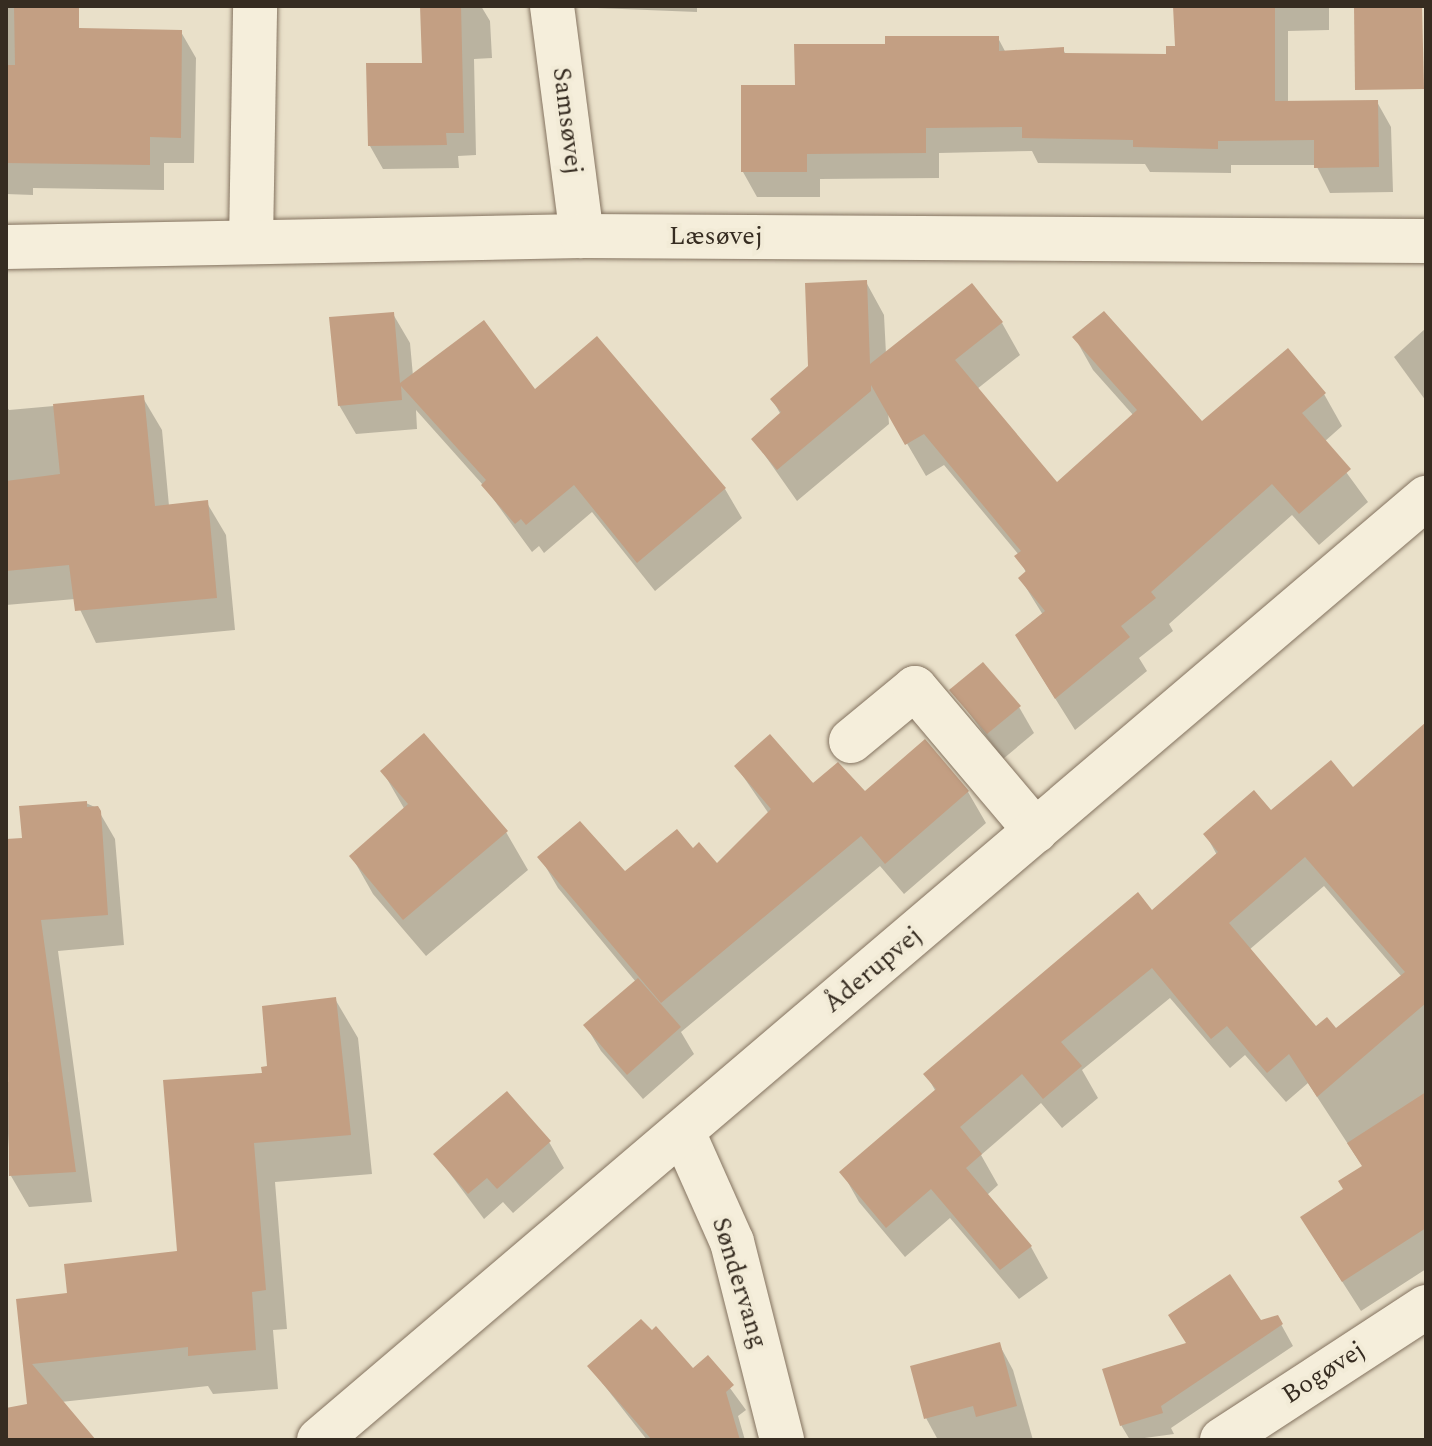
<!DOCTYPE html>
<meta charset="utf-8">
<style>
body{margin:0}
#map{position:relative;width:1432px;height:1446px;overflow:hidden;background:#e9e0c9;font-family:Spectral,serif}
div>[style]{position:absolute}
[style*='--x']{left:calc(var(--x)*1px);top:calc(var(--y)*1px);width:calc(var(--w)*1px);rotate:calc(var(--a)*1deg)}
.shadow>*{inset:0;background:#0003}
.building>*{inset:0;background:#c39f83}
.roads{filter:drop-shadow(0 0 2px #847360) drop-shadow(0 0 2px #847360)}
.minor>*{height:44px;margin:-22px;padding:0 22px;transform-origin:22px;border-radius:22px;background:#f5eedb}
span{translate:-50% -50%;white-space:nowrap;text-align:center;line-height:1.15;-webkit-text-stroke:8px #f2ebd7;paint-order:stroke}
.street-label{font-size:26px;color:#362c21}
.frame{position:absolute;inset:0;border:8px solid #362c21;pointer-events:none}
</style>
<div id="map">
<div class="shadow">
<div style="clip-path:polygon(6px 6px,22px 6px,22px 29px,181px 32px,196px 58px,194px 163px,164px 163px,164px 190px,33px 188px,33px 195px,6px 194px)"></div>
<div style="clip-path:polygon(422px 6px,481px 6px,490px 21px,492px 58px,474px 59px,476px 155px,458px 156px,459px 168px,383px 169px,370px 146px,424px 65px)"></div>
<div style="clip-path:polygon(596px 6px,697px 6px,697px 12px,597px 8px)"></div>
<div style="clip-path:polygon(1175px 6px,1329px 6px,1329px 30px,1288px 31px,1288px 102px,1377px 102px,1391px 127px,1393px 192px,1330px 193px,1316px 165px,1231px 165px,1231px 173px,1150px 172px,1145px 164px,1038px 163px,1032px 151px,939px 153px,939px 178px,820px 179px,820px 197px,757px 197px,743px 172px,797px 87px,887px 46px,998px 38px,1006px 53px,1063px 49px,1066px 55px,1168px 56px,1177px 48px)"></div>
<div style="clip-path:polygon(866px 282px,884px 315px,886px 354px,1002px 323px,1020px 355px,977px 389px,1057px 485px,1134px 416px,1093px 370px,1075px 338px,1202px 424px,1324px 394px,1342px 426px,1324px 442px,1368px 502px,1319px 545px,1292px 515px,1169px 624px,1173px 631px,1139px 658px,1147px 671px,1075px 730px,1036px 668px,1043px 615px,1020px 578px,1026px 573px,1019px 555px,944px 465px,926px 476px,888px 411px,889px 424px,797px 501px,754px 440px,781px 415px,772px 399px,810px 367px)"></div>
<div style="clip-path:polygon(393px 314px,410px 343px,413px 376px,535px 392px,597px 339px,725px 489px,742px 518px,655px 591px,592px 512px,544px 553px,539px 546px,532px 552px,483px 485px,416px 410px,417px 429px,356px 434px,339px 405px)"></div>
<div style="clip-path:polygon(1426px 328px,1426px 401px,1394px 357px)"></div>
<div style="clip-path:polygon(143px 398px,162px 430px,169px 506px,207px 503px,226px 535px,235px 630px,96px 643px,75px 599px,6px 605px,6px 406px,9px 410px)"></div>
<div style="clip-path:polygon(952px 690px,1019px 707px,1034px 733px,1003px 759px)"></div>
<div style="clip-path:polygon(evenodd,1426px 724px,1426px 1269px,1361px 1311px,1320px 1247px,1346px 1189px,1363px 1167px,1308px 1083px,1286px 1102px,1245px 1055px,1230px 1068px,1170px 998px,1082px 1070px,1098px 1098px,1062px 1128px,1041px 1103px,981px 1155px,998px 1185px,987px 1195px,1031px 1247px,1048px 1278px,1019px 1299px,950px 1218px,905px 1257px,859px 1202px,842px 1172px,936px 1092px,926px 1074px,1137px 894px,1151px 913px,1217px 855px,1206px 835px,1353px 790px,1426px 724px,1324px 886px,1402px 977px,1336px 1031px,1316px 1029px,1249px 950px,1324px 886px)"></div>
<div style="clip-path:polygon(925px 742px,968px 792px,986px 823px,904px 894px,880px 866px,681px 1032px,694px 1054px,643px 1099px,601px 1051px,586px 1026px,636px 982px,558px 888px,540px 857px,625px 874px,692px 850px,717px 866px,769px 814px,736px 766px,865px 794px)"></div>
<div style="clip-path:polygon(383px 772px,506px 832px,528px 870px,426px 956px,373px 894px,352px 857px,405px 810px)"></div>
<div style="clip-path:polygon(86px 803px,97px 808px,115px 839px,124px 945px,58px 951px,92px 1202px,29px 1207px,11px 1176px,6px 1105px,6px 1082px,14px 1082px,6px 1033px,6px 841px,24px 840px)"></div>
<div style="clip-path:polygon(335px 999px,358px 1038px,372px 1174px,275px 1182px,287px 1329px,273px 1330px,278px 1389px,213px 1394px,208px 1386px,61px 1402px,93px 1440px,6px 1440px,6px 1410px,30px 1406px,18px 1301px,69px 1295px,180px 1253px,264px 1075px)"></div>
<div style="clip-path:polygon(549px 1142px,564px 1168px,513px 1213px,503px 1202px,484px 1219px,436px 1155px)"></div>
<div style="clip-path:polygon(1277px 1317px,1293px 1346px,1171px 1428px,1174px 1434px,1130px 1440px,1121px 1425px,1188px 1344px)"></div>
<div style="clip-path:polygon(999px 1344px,1013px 1370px,1033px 1440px,938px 1440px,926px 1418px)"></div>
<div style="clip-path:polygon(708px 1358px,746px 1410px,738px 1416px,745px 1440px,647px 1440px,589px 1366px,693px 1370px)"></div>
</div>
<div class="building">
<div style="clip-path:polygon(14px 6px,79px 6px,79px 28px,182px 30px,181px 138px,150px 137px,150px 165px,6px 163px,6px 65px,15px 65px)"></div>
<div style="clip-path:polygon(420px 6px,461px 6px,464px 133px,446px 133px,447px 145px,368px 146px,366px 63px,422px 63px)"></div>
<div style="clip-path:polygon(1173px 6px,1275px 6px,1275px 101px,1378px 100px,1379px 167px,1314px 168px,1314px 140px,1218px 141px,1218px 149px,1133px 147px,1133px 140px,1022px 138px,1022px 127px,926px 128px,926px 153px,807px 154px,807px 172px,741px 172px,741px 85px,795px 85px,794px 44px,885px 44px,885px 36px,999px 36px,999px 51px,1064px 47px,1064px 53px,1166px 54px,1166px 46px,1175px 46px)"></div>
<div style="clip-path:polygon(1354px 6px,1422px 6px,1424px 89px,1355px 90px)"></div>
<div style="clip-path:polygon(867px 280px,870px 364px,972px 283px,1003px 322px,955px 360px,1057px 482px,1137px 410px,1072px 337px,1104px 311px,1202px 421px,1288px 348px,1326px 393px,1302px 413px,1351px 469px,1299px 514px,1272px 484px,1151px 592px,1156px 598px,1121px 626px,1130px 637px,1055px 699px,1015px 635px,1045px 611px,1018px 578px,1026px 571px,1014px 556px,1021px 551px,924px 434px,905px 445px,871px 385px,871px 391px,777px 470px,751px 439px,781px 412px,770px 399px,808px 366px,805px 283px)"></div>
<div style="clip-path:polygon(394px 312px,400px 383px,484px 320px,535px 389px,597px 336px,726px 488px,637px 563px,574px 485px,526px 525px,521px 519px,515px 524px,481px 485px,486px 480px,401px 386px,402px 400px,338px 406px,329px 317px)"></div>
<div style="clip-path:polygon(144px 395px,155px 506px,208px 500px,217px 598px,75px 611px,69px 565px,6px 571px,6px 481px,60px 474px,53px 404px)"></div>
<div style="clip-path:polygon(983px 662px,1021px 706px,987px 734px,949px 690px)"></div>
<div style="clip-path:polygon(evenodd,1426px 722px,1426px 1003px,1317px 1097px,1289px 1054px,1267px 1073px,1227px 1026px,1211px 1039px,1152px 968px,1061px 1042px,1082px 1066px,1043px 1099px,1022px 1074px,960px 1127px,982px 1154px,966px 1168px,1032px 1246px,1000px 1270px,931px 1189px,886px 1228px,839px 1172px,936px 1089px,923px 1074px,1138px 892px,1152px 910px,1218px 852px,1203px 834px,1254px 790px,1271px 810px,1331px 760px,1353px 787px,1426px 722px,1305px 857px,1405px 972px,1336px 1028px,1327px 1017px,1316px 1026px,1229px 923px,1305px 857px)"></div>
<div style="clip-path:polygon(424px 733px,508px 831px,403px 920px,349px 856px,408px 804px,380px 771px)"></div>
<div style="clip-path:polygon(770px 734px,813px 783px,838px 762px,865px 791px,925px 739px,969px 791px,885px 864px,861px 836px,661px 1003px,537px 857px,580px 821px,625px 871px,677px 829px,693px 848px,699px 842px,717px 863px,771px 809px,734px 766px)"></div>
<div style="clip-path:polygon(87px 801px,87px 807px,98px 806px,101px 811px,108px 915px,41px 920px,76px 1172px,9px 1176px,6px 839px,22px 838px,19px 806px)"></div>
<div style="clip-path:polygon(638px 978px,681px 1027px,627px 1075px,583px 1025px)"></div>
<div style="clip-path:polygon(336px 997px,351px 1135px,254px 1143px,266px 1290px,252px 1292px,256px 1350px,188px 1356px,188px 1347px,32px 1364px,96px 1440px,6px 1440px,6px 1408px,27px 1404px,16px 1299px,67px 1293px,64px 1264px,177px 1251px,163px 1080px,262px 1073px,261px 1067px,267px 1066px,262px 1006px)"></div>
<div style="clip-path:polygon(507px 1091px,551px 1141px,497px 1189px,487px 1178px,468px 1194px,433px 1154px)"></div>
<div style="clip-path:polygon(1426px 1092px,1426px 1228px,1342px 1282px,1300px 1217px,1343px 1189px,1338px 1181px,1362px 1166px,1347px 1143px)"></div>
<div style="clip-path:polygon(1230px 1274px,1261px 1320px,1278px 1315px,1283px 1324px,1161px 1406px,1163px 1413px,1120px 1426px,1102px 1369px,1186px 1343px,1168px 1315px)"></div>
<div style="clip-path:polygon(641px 1319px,652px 1330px,656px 1326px,693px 1368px,708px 1355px,734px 1385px,726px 1392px,740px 1440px,652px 1440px,587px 1366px)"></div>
<div style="clip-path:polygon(1000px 1342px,1017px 1406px,976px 1417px,973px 1406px,924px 1419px,910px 1366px)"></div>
</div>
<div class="roads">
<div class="minor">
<div style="--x:552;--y:6;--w:232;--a:82.6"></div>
<div style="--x:251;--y:242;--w:236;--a:-89"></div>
<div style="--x:6;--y:247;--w:576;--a:-1.09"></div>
<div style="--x:582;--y:236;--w:844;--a:0.34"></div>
<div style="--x:851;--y:741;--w:83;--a:-39.6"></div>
<div style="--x:915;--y:688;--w:187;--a:49.8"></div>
<div style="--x:683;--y:1132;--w:120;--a:66"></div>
<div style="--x:732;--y:1242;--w:204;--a:75.8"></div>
<div style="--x:319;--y:1440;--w:1454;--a:-40.4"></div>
<div style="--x:1222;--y:1440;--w:244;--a:-33.1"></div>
</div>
</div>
<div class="street-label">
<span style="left:567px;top:121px;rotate:83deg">Samsøvej</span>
<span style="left:716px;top:237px">Læsøvej</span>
<span style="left:873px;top:970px;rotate:-40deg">Åderupvej</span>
<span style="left:739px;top:1283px;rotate:73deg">Søndervang</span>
<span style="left:1324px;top:1373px;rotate:-33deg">Bogøvej</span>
</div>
<div class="frame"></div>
</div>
